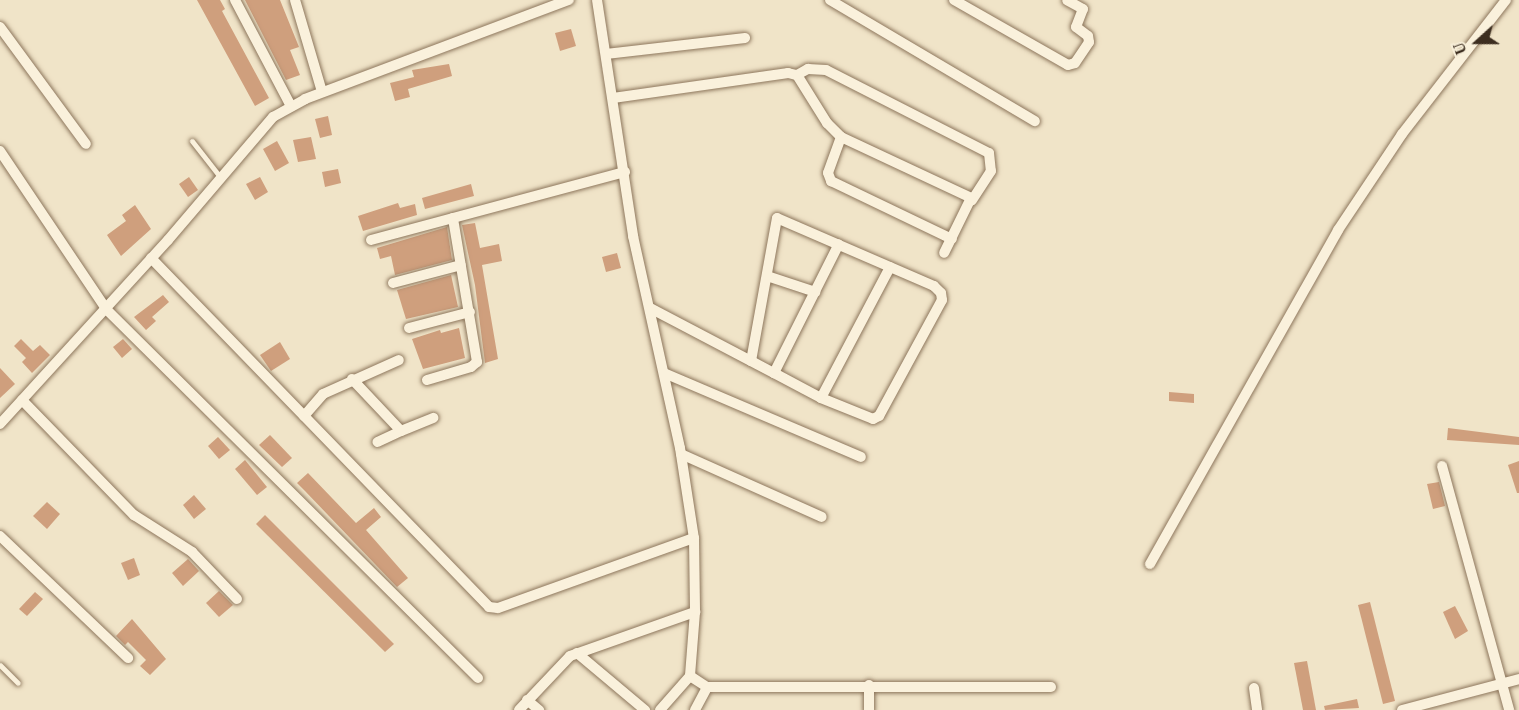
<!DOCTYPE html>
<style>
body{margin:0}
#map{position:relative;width:1519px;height:710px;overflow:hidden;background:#f0e4c8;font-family:Georgia,serif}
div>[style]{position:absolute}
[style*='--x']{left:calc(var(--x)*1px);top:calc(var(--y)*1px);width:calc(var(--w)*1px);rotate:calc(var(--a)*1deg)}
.building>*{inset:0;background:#cf9f7d}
.roads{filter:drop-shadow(0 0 2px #8d765c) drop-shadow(0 0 2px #8d765c)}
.service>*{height:5px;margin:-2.5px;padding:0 2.5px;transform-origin:2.5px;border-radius:2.5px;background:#faf1dc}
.minor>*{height:10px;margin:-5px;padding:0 5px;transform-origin:5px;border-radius:5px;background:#faf1dc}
span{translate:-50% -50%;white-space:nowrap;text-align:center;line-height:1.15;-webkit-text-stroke:4.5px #f7eed8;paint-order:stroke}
.north{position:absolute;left:1447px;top:12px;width:60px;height:60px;-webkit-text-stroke:4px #f7eed8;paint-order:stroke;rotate:249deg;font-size:16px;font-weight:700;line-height:24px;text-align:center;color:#3d2e20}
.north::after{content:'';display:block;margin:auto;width:21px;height:27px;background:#3d2e20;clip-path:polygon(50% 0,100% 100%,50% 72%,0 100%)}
</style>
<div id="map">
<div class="building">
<div style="clip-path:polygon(197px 0,220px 0,225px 9px,222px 11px,269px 98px,255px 106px)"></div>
<div style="clip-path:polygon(245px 0,280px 0,299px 47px,290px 50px,300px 75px,286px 80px)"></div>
<div style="clip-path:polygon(571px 29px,576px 46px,560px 51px,555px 33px)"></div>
<div style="clip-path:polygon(449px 64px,452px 76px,408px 89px,410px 97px,395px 101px,390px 83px,414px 77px,412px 70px)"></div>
<div style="clip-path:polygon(328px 116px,332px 135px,320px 138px,315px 119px)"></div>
<div style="clip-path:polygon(311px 137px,316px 159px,298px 162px,293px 140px)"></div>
<div style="clip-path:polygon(277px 141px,289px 163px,275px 171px,263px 149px)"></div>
<div style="clip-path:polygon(338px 169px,341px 183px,325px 187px,322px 172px)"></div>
<div style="clip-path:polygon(189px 177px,198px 190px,188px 197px,179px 184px)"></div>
<div style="clip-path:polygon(260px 177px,268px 192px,255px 200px,246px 184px)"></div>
<div style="clip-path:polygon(471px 184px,474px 196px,425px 209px,422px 198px)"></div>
<div style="clip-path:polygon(398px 203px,400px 208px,415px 204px,417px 215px,363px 231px,358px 216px)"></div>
<div style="clip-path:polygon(135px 205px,151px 229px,121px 256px,107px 235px,126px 221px,122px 215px)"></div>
<div style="clip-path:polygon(475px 223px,480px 248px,499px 244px,502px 261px,482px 265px,498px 359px,485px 363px,475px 285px,462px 225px)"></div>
<div style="clip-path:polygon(447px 227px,452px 260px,395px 275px,391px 256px,380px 259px,377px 248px)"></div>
<div style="clip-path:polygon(617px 253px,621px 268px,606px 272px,602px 257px)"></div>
<div style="clip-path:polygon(451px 275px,458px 307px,406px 319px,397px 290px)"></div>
<div style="clip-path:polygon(163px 295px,169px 302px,152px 317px,156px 321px,146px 330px,134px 317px)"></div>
<div style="clip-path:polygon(459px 328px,465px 358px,423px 369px,412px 339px,440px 330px,441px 333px)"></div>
<div style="clip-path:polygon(21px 339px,33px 351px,40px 345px,50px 355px,32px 373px,22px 362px,26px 358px,14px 346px)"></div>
<div style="clip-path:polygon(123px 339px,132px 349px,122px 358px,113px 347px)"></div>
<div style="clip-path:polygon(280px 342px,290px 359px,271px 371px,260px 355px)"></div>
<div style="clip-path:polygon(0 368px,15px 384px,0 398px)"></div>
<div style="clip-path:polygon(1169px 392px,1194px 394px,1194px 403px,1169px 401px)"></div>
<div style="clip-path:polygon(1448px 428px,1519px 437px,1519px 445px,1447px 440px)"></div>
<div style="clip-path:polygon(270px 435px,292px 458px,282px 467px,259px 445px)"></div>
<div style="clip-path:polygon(218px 437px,230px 450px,219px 459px,208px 446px)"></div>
<div style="clip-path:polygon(245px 460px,267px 487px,257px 495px,235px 469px)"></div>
<div style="clip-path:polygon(1519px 461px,1519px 493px,1517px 493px,1508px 465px)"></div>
<div style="clip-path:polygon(308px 473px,356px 523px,374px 508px,381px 517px,366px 530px,408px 578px,397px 587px,305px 491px,297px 483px)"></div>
<div style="clip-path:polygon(1439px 482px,1445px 506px,1433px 509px,1427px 484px)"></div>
<div style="clip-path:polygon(194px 495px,206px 509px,194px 519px,183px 505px)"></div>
<div style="clip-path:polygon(47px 502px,60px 514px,47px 529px,33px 516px)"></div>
<div style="clip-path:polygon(265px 515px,394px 644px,385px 652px,256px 524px)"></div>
<div style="clip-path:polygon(134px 558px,140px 575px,128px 580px,121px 563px)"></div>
<div style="clip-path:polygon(188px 559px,199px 571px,183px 586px,172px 573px)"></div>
<div style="clip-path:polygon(219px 591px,233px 605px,219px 617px,206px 603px)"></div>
<div style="clip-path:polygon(35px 592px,43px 599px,27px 616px,19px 609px)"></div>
<div style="clip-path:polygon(1370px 602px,1395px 701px,1383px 704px,1358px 605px)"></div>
<div style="clip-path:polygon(1455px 606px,1468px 631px,1455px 639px,1443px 612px)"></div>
<div style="clip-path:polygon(132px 619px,166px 659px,150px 675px,140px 666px,146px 660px,128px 642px,125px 645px,116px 636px)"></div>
<div style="clip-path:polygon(1307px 661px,1316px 710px,1303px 710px,1294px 663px)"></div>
<div style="clip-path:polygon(1357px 699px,1359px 708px,1325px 710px,1324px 706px)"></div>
</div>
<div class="roads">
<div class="service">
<div style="--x:192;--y:141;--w:47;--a:51.9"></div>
<div style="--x:0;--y:665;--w:25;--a:45"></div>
</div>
<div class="minor">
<div style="--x:235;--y:0;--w:120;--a:62.2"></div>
<div style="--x:295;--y:0;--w:96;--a:73.6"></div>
<div style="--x:597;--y:0;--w:239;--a:81.3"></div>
<div style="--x:633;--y:236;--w:217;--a:77.5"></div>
<div style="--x:680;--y:448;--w:91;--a:81.2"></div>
<div style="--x:694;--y:538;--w:74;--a:89.2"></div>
<div style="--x:695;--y:612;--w:64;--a:94.5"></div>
<div style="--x:690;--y:676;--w:20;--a:33"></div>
<div style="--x:707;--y:687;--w:344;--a:0"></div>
<div style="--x:830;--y:0;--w:238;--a:30.6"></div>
<div style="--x:954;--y:0;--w:131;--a:29.7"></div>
<div style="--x:1068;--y:65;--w:7;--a:-16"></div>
<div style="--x:1075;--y:63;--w:25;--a:-56"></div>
<div style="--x:1089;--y:42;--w:6;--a:-99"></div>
<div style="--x:1088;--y:36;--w:15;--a:-143"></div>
<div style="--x:1076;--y:27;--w:19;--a:-69"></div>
<div style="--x:1083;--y:9;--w:18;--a:-151"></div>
<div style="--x:0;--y:27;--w:145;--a:53.7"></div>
<div style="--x:606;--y:54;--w:140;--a:-6.6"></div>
<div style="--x:797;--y:75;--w:13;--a:-29"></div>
<div style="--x:808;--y:69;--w:18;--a:3"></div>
<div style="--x:826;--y:70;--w:183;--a:27"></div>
<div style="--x:989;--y:153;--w:18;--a:84"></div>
<div style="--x:991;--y:171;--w:35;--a:123"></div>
<div style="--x:613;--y:98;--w:177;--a:-8.1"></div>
<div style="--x:788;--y:73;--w:9;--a:13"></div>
<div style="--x:797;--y:75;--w:57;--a:58"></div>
<div style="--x:827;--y:123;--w:20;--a:45"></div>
<div style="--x:841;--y:137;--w:144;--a:25.1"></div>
<div style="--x:971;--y:198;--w:61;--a:116.1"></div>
<div style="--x:841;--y:137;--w:38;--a:110"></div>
<div style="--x:828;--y:173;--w:9;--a:69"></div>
<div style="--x:831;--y:181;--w:134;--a:25.6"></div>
<div style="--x:0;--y:151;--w:190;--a:56.1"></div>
<div style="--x:106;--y:309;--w:524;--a:44.77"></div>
<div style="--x:371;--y:240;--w:263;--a:-15"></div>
<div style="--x:151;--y:258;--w:486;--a:45.9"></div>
<div style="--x:489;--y:607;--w:9;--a:6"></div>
<div style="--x:498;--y:608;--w:208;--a:-19.7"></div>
<div style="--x:767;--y:276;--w:51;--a:18.4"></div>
<div style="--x:393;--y:283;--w:70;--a:-14.8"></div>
<div style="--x:650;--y:308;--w:114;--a:27.7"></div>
<div style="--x:751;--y:361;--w:26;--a:28"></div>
<div style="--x:774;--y:373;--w:53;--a:28"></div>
<div style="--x:821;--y:398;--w:56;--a:22"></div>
<div style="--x:873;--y:419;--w:7;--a:-27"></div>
<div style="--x:879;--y:416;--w:132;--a:-61.5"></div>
<div style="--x:942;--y:300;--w:7;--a:-98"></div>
<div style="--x:941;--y:293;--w:10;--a:-135"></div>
<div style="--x:934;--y:286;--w:171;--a:-156.6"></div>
<div style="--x:777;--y:218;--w:145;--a:100.3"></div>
<div style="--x:409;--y:328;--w:63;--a:-14.7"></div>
<div style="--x:664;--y:373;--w:214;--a:23.1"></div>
<div style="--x:774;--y:373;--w:144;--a:-63.3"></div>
<div style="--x:352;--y:379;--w:71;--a:46.7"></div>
<div style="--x:401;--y:431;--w:26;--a:155"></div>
<div style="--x:427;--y:380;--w:46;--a:-16.5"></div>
<div style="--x:471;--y:367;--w:8;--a:-40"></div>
<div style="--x:477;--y:362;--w:146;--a:-99.5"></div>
<div style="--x:821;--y:398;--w:148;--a:-62.2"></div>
<div style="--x:22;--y:400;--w:161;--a:45.8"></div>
<div style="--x:134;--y:515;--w:69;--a:32.5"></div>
<div style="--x:192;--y:552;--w:65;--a:46.2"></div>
<div style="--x:304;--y:416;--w:29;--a:-49"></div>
<div style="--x:323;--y:394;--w:83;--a:-24.1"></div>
<div style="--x:0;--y:424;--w:249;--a:-47.6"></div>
<div style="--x:168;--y:240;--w:162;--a:-49.5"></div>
<div style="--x:273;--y:117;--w:37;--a:-29"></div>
<div style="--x:305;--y:99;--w:282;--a:-20.6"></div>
<div style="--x:401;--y:431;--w:35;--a:-22"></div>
<div style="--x:681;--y:454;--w:154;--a:24.1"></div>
<div style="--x:1442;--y:466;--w:253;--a:74.6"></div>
<div style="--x:0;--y:536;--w:177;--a:43.6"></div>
<div style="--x:1150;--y:564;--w:383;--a:-60.6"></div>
<div style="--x:1338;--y:230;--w:115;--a:-56.3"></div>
<div style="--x:1402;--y:134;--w:170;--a:-52.2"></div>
<div style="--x:577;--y:653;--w:89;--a:40"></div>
<div style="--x:1254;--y:688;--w:22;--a:82"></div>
<div style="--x:527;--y:700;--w:16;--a:40"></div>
<div style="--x:519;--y:710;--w:74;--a:-46.6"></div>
<div style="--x:570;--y:656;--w:133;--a:-19.4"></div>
<div style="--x:660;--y:710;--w:45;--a:-48.6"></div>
<div style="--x:695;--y:710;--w:26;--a:-62"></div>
<div style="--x:869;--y:710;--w:25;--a:-90"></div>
<div style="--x:1402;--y:710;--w:121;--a:-14.8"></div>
</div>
</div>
<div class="north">U</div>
</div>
